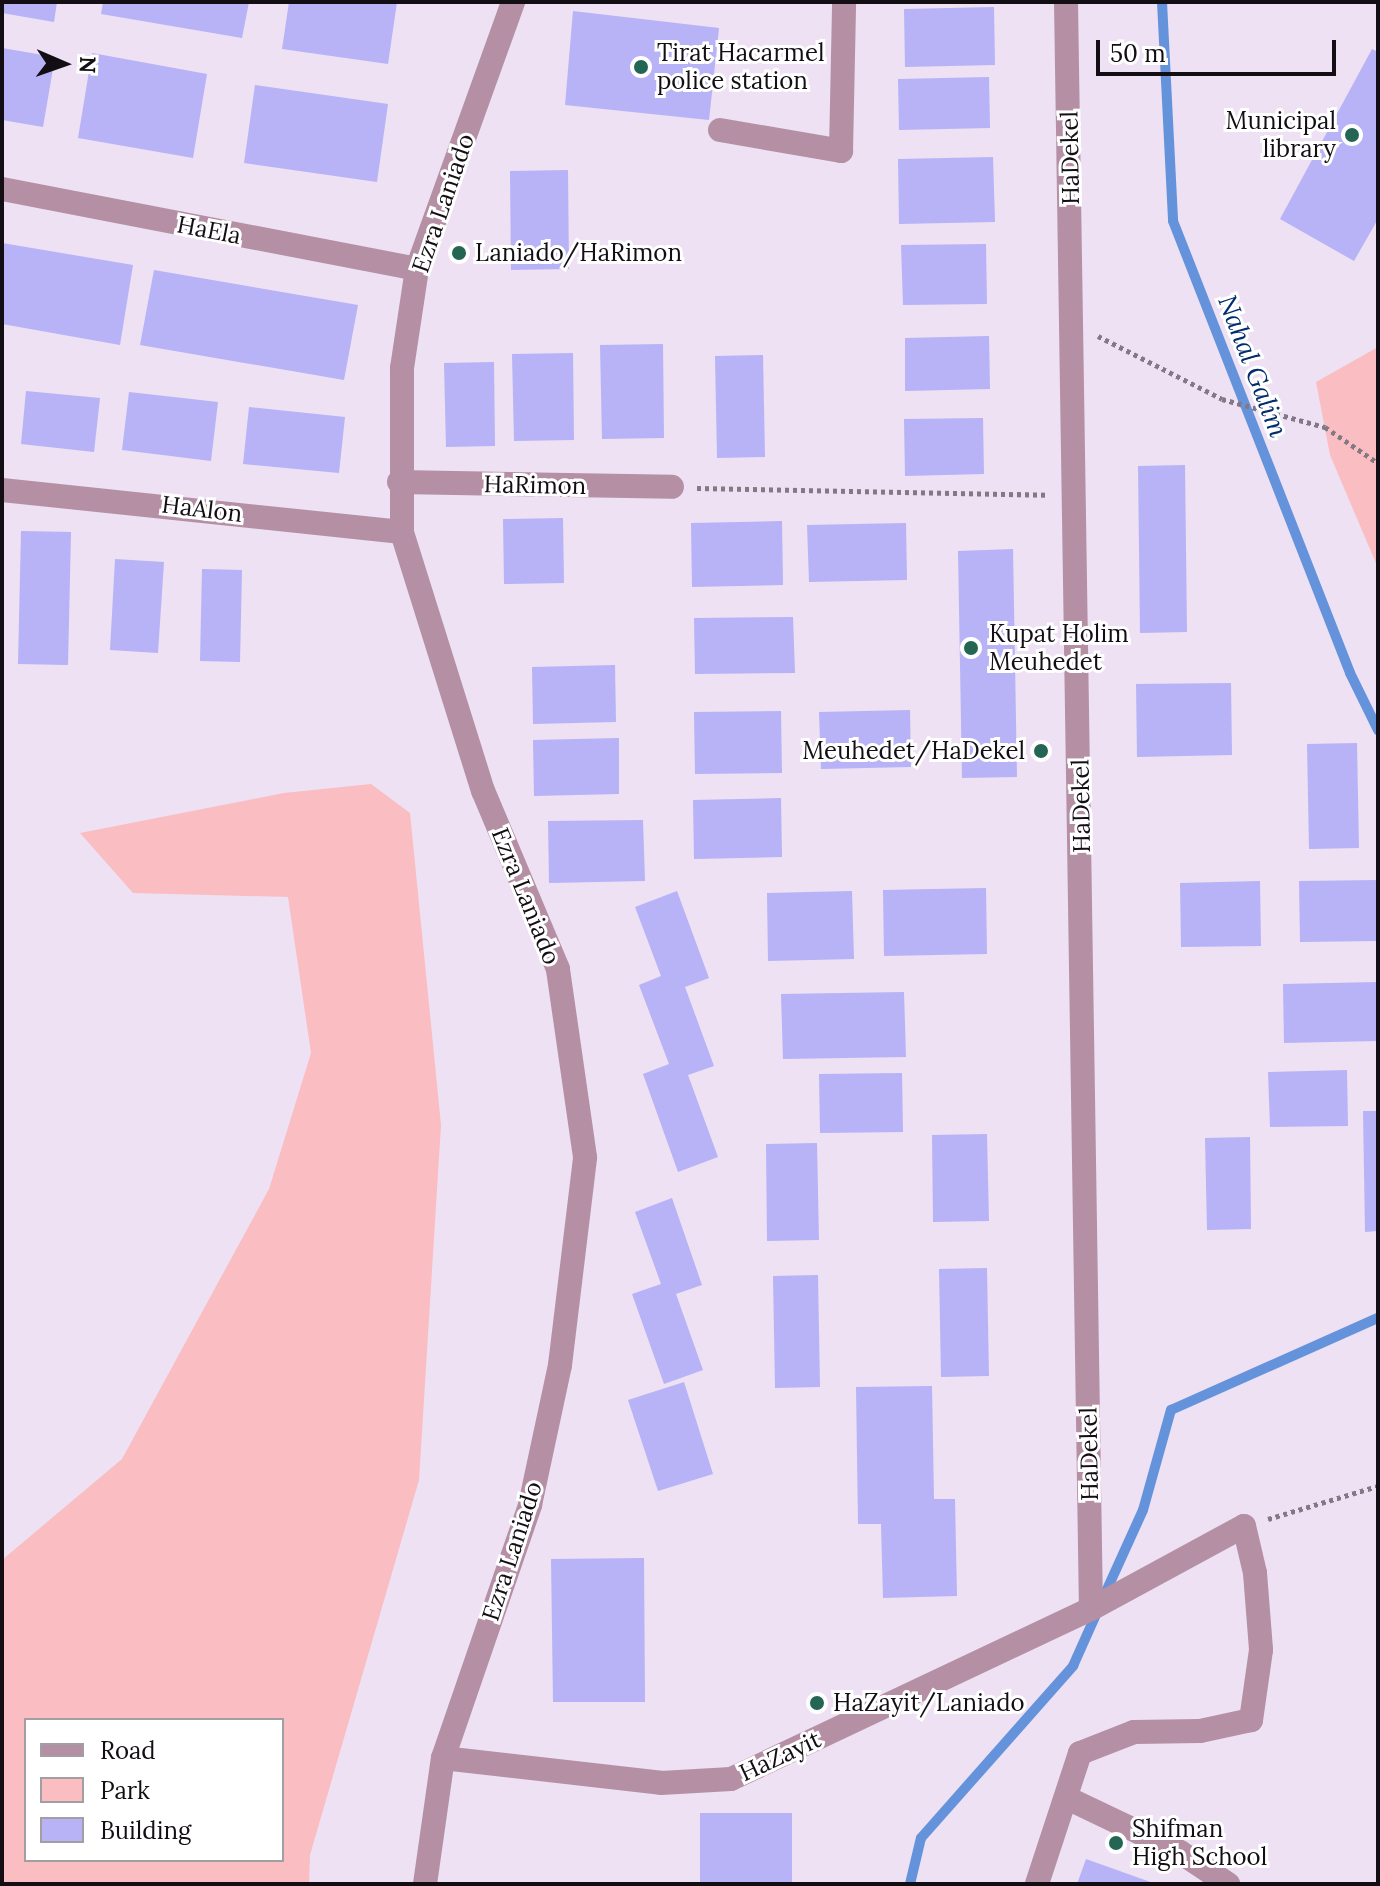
<!DOCTYPE html>
<style>
body{margin:0}
#map{position:relative;width:1380px;height:1886px;overflow:hidden;background:#ede1f3;font-family:Lora,serif}
div>[style]{position:absolute}
[style*='--x']{left:calc(var(--x)*1px);top:calc(var(--y)*1px);width:calc(var(--w)*1px);rotate:calc(var(--a)*1deg)}
.green>*{inset:0;background:#fabdc2}
.stream>*{height:10px;margin:-5px;padding:0 5px;transform-origin:5px;border-radius:5px;background:#6593db}
.building>*{inset:0;background:#b7b3f6}
.path>*{height:5px;margin-top:-2.5px;transform-origin:0;background:repeating-linear-gradient(90deg,#827985 0 4px,transparent 0 8px)}
.minor>*{height:24px;margin:-12px;padding:0 12px;transform-origin:12px;border-radius:12px;background:#b58fa4}
.dots>*{width:22px;height:22px;translate:-50% -50%;box-sizing:border-box;border:4px solid #fff;border-radius:50%}
span{translate:-50% -50%;white-space:nowrap;text-align:center;line-height:1.15;-webkit-text-stroke:6px #fff;paint-order:stroke}
.poi-label{font-size:24px;color:#130e14}
.left{translate:0 -50%;text-align:left}
.right{translate:-100% -50%;text-align:right}
.street-label{font-size:24px;color:#130e14}
.water-label{font-size:26px;color:#012d6c;font-style:italic}
.frame{position:absolute;inset:0;border:4px solid #130e14;pointer-events:none}
.legend{position:absolute;left:24px;top:1718px;width:260px;height:144px;box-sizing:border-box;background:#fff;border:2px solid #a19fa1;margin:0;padding:10px 14px;list-style:none;font-size:24px;color:#130e14}
.legend li{display:flex;align-items:center;gap:16px;height:40px}
.legend b{width:40px;border:2px solid #a19fa1}
.north{position:absolute;left:24px;top:24px;width:80px;height:80px;-webkit-text-stroke:6px #fff;paint-order:stroke;rotate:92deg;font-size:22px;font-weight:700;line-height:32px;text-align:center;color:#130e14}
.north::after{content:'';display:block;margin:auto;width:28px;height:36px;background:#130e14;clip-path:polygon(50% 0,100% 100%,50% 72%,0 100%)}
.scale{position:absolute;left:1096px;top:40px;width:240px;height:36px;box-sizing:border-box;border:4px solid #130e14;border-top:0;padding-left:10px;font-size:24px;line-height:28px;white-space:nowrap;color:#130e14;-webkit-text-stroke:6px #fff;paint-order:stroke}
</style>
<div id="map">
<div class="green">
<div style="clip-path:polygon(1378px 347px,1378px 568px,1330px 455px,1316px 382px)"></div>
<div style="clip-path:polygon(evenodd,371px 784px,410px 813px,441px 1125px,419px 1480px,310px 1855px,309px 1884px,2px 1884px,2px 1560px,122px 1459px,269px 1189px,311px 1053px,288px 897px,133px 893px,80px 833px,284px 793px,371px 784px,26px 1720px,282px 1720px,282px 1860px,26px 1860px,26px 1720px)"></div>
</div>
<div class="stream">
<div style="--x:1162;--y:2;--w:219;--a:87.1"></div>
<div style="--x:1173;--y:221;--w:485;--a:68.6"></div>
<div style="--x:1350;--y:673;--w:64;--a:63.8"></div>
<div style="--x:1104;--y:1596;--w:94;--a:-65.6"></div>
<div style="--x:1143;--y:1510;--w:104;--a:-74.4"></div>
<div style="--x:1171;--y:1410;--w:227;--a:-24"></div>
<div style="--x:910;--y:1884;--w:47;--a:-76.6"></div>
<div style="--x:921;--y:1838;--w:230;--a:-48.5"></div>
<div style="--x:1073;--y:1666;--w:61;--a:-65.9"></div>
</div>
<div class="building">
<div style="clip-path:polygon(2px 2px,57px 2px,54px 22px,2px 13px)"></div>
<div style="clip-path:polygon(103px 2px,249px 2px,242px 38px,101px 14px)"></div>
<div style="clip-path:polygon(289px 2px,397px 2px,388px 64px,282px 49px)"></div>
<div style="clip-path:polygon(994px 7px,995px 65px,905px 67px,904px 9px)"></div>
<div style="clip-path:polygon(573px 11px,719px 28px,709px 120px,565px 105px)"></div>
<div style="clip-path:polygon(2px 48px,55px 57px,43px 127px,2px 120px)"></div>
<div style="clip-path:polygon(1372px 49px,1378px 52px,1378px 219px,1354px 261px,1280px 219px)"></div>
<div style="clip-path:polygon(92px 53px,207px 74px,193px 158px,78px 138px)"></div>
<div style="clip-path:polygon(989px 77px,990px 128px,899px 130px,898px 79px)"></div>
<div style="clip-path:polygon(255px 85px,388px 104px,377px 182px,244px 163px)"></div>
<div style="clip-path:polygon(993px 157px,995px 222px,899px 224px,898px 159px)"></div>
<div style="clip-path:polygon(568px 170px,569px 269px,511px 270px,510px 171px)"></div>
<div style="clip-path:polygon(2px 243px,133px 265px,120px 345px,2px 324px)"></div>
<div style="clip-path:polygon(986px 244px,987px 304px,903px 305px,901px 245px)"></div>
<div style="clip-path:polygon(154px 270px,358px 305px,344px 380px,140px 345px)"></div>
<div style="clip-path:polygon(989px 336px,990px 389px,905px 391px,905px 338px)"></div>
<div style="clip-path:polygon(663px 344px,664px 438px,602px 439px,600px 345px)"></div>
<div style="clip-path:polygon(573px 353px,574px 440px,514px 441px,512px 354px)"></div>
<div style="clip-path:polygon(763px 355px,765px 457px,717px 458px,715px 356px)"></div>
<div style="clip-path:polygon(494px 362px,495px 446px,446px 447px,444px 363px)"></div>
<div style="clip-path:polygon(26px 391px,100px 398px,94px 452px,21px 444px)"></div>
<div style="clip-path:polygon(129px 392px,218px 402px,211px 461px,122px 450px)"></div>
<div style="clip-path:polygon(249px 407px,345px 417px,339px 473px,243px 464px)"></div>
<div style="clip-path:polygon(983px 418px,984px 474px,905px 476px,904px 419px)"></div>
<div style="clip-path:polygon(1185px 465px,1187px 632px,1140px 633px,1138px 466px)"></div>
<div style="clip-path:polygon(563px 518px,564px 583px,504px 584px,503px 519px)"></div>
<div style="clip-path:polygon(782px 521px,783px 585px,692px 587px,691px 523px)"></div>
<div style="clip-path:polygon(906px 523px,907px 580px,809px 582px,807px 525px)"></div>
<div style="clip-path:polygon(21px 531px,71px 532px,68px 665px,18px 664px)"></div>
<div style="clip-path:polygon(1013px 549px,1017px 777px,962px 778px,958px 551px)"></div>
<div style="clip-path:polygon(115px 559px,164px 562px,158px 653px,110px 650px)"></div>
<div style="clip-path:polygon(202px 569px,242px 570px,240px 662px,200px 661px)"></div>
<div style="clip-path:polygon(793px 617px,795px 673px,695px 674px,694px 618px)"></div>
<div style="clip-path:polygon(615px 665px,616px 722px,533px 724px,532px 667px)"></div>
<div style="clip-path:polygon(1231px 683px,1232px 755px,1137px 757px,1136px 684px)"></div>
<div style="clip-path:polygon(910px 710px,911px 767px,821px 769px,819px 712px)"></div>
<div style="clip-path:polygon(781px 711px,782px 773px,695px 774px,694px 712px)"></div>
<div style="clip-path:polygon(619px 738px,619px 794px,534px 796px,533px 740px)"></div>
<div style="clip-path:polygon(1357px 743px,1359px 848px,1309px 849px,1307px 744px)"></div>
<div style="clip-path:polygon(781px 798px,782px 857px,694px 859px,693px 800px)"></div>
<div style="clip-path:polygon(643px 820px,645px 881px,549px 883px,548px 821px)"></div>
<div style="clip-path:polygon(1378px 880px,1378px 941px,1300px 942px,1299px 881px)"></div>
<div style="clip-path:polygon(1260px 881px,1261px 946px,1181px 947px,1180px 883px)"></div>
<div style="clip-path:polygon(986px 888px,987px 954px,884px 956px,883px 890px)"></div>
<div style="clip-path:polygon(677px 891px,709px 978px,685px 987px,714px 1066px,688px 1075px,718px 1157px,678px 1172px,643px 1074px,669px 1064px,639px 985px,661px 976px,635px 907px)"></div>
<div style="clip-path:polygon(852px 891px,854px 959px,768px 961px,767px 893px)"></div>
<div style="clip-path:polygon(1378px 982px,1378px 1041px,1284px 1043px,1283px 984px)"></div>
<div style="clip-path:polygon(904px 992px,906px 1057px,783px 1059px,781px 994px)"></div>
<div style="clip-path:polygon(1347px 1070px,1348px 1126px,1270px 1127px,1268px 1072px)"></div>
<div style="clip-path:polygon(902px 1073px,903px 1132px,820px 1133px,819px 1074px)"></div>
<div style="clip-path:polygon(1363px 1111px,1378px 1111px,1378px 1231px,1365px 1232px)"></div>
<div style="clip-path:polygon(987px 1134px,989px 1221px,933px 1222px,932px 1135px)"></div>
<div style="clip-path:polygon(1250px 1137px,1251px 1229px,1207px 1230px,1205px 1138px)"></div>
<div style="clip-path:polygon(817px 1143px,819px 1240px,767px 1241px,766px 1144px)"></div>
<div style="clip-path:polygon(672px 1198px,702px 1285px,676px 1294px,703px 1370px,664px 1384px,632px 1294px,661px 1284px,635px 1212px)"></div>
<div style="clip-path:polygon(987px 1268px,989px 1376px,941px 1377px,939px 1269px)"></div>
<div style="clip-path:polygon(818px 1275px,820px 1387px,775px 1388px,773px 1276px)"></div>
<div style="clip-path:polygon(684px 1382px,713px 1474px,658px 1491px,628px 1400px)"></div>
<div style="clip-path:polygon(932px 1386px,934px 1499px,955px 1499px,957px 1596px,883px 1598px,881px 1524px,858px 1524px,856px 1387px)"></div>
<div style="clip-path:polygon(644px 1558px,645px 1702px,553px 1702px,551px 1559px)"></div>
<div style="clip-path:polygon(700px 1813px,792px 1813px,792px 1884px,700px 1884px)"></div>
<div style="clip-path:polygon(1086px 1859px,1156px 1884px,1077px 1884px)"></div>
</div>
<div class="path">
<div style="--x:1098;--y:336;--w:139;--a:26.9"></div>
<div style="--x:1222;--y:399;--w:107;--a:15.2"></div>
<div style="--x:1325;--y:427;--w:64;--a:34.2"></div>
<div style="--x:697;--y:488;--w:349;--a:1.1"></div>
<div style="--x:1268;--y:1519;--w:115;--a:-16.7"></div>
</div>
<div class="minor">
<div style="--x:1066;--y:2;--w:1607;--a:89.11"></div>
<div style="--x:720;--y:130;--w:123;--a:9.8"></div>
<div style="--x:841;--y:151;--w:149;--a:-88.8"></div>
<div style="--x:2;--y:189;--w:423;--a:10.9"></div>
<div style="--x:399;--y:482;--w:273;--a:1"></div>
<div style="--x:2;--y:490;--w:402;--a:6"></div>
<div style="--x:443;--y:1758;--w:219;--a:6.5"></div>
<div style="--x:661;--y:1783;--w:70;--a:-3.3"></div>
<div style="--x:731;--y:1779;--w:398;--a:-25.3"></div>
<div style="--x:1091;--y:1609;--w:174;--a:-28.5"></div>
<div style="--x:1244;--y:1526;--w:48;--a:76.8"></div>
<div style="--x:1255;--y:1573;--w:77;--a:85.5"></div>
<div style="--x:1261;--y:1650;--w:71;--a:98.1"></div>
<div style="--x:1251;--y:1720;--w:52;--a:167.8"></div>
<div style="--x:1200;--y:1731;--w:66;--a:179.1"></div>
<div style="--x:1134;--y:1732;--w:58;--a:158.7"></div>
<div style="--x:1080;--y:1753;--w:138;--a:108.2"></div>
<div style="--x:1067;--y:1798;--w:125;--a:25.5"></div>
<div style="--x:1180;--y:1852;--w:58;--a:33.7"></div>
<div style="--x:425;--y:1884;--w:127;--a:-81.9"></div>
<div style="--x:443;--y:1758;--w:268;--a:-71"></div>
<div style="--x:530;--y:1505;--w:143;--a:-77.9"></div>
<div style="--x:560;--y:1365;--w:209;--a:-83.1"></div>
<div style="--x:585;--y:1157;--w:190;--a:-98.2"></div>
<div style="--x:558;--y:969;--w:193;--a:-112.8"></div>
<div style="--x:483;--y:791;--w:271;--a:-107.4"></div>
<div style="--x:402;--y:532;--w:164;--a:-90"></div>
<div style="--x:402;--y:368;--w:100;--a:-81.4"></div>
<div style="--x:417;--y:269;--w:284;--a:-70.2"></div>
</div>
<div class="dots">
<div style="left:641px;top:67px;background:#246554"></div>
<div style="left:1352px;top:135px;background:#246554"></div>
<div style="left:459px;top:253px;background:#246554"></div>
<div style="left:971px;top:648px;background:#246554"></div>
<div style="left:1041px;top:751px;background:#246554"></div>
<div style="left:817px;top:1703px;background:#246554"></div>
<div style="left:1116px;top:1843px;background:#246554"></div>
</div>
<div class="poi-label">
<span class="left" style="left:657px;top:67px">Tirat Hacarmel<br>police station</span>
<span class="right" style="left:1336px;top:135px">Municipal<br>library</span>
<span class="left" style="left:475px;top:253px">Laniado/HaRimon</span>
<span class="left" style="left:989px;top:648px">Kupat Holim<br>Meuhedet</span>
<span class="right" style="left:1025px;top:751px">Meuhedet/HaDekel</span>
<span class="left" style="left:833px;top:1703px">HaZayit/Laniado</span>
<span class="left" style="left:1132px;top:1843px">Shifman<br>High School</span>
</div>
<div class="street-label">
<span style="left:1070px;top:158px;rotate:-91deg">HaDekel</span>
<span style="left:443px;top:203px;rotate:-71deg">Ezra Laniado</span>
<span style="left:209px;top:230px;rotate:11deg">HaEla</span>
<span style="left:535px;top:485px;rotate:1deg">HaRimon</span>
<span style="left:202px;top:509px;rotate:7deg">HaAlon</span>
<span style="left:1081px;top:806px;rotate:-91deg">HaDekel</span>
<span style="left:526px;top:896px;rotate:68deg">Ezra Laniado</span>
<span style="left:1089px;top:1454px;rotate:-91deg">HaDekel</span>
<span style="left:512px;top:1551px;rotate:-72deg">Ezra Laniado</span>
<span style="left:780px;top:1756px;rotate:-25deg">HaZayit</span>
</div>
<div class="water-label">
<span style="left:1253px;top:366px;rotate:69deg">Nahal Galim</span>
</div>
<div class="frame"></div>
<ul class="legend">
<li><b style="height:10px;background:#b58fa4"></b>Road</li>
<li><b style="height:22px;background:#fabdc2"></b>Park</li>
<li><b style="height:22px;background:#b7b3f6"></b>Building</li>
</ul>
<div class="north">N</div>
<div class="scale">50 m</div>
</div>
